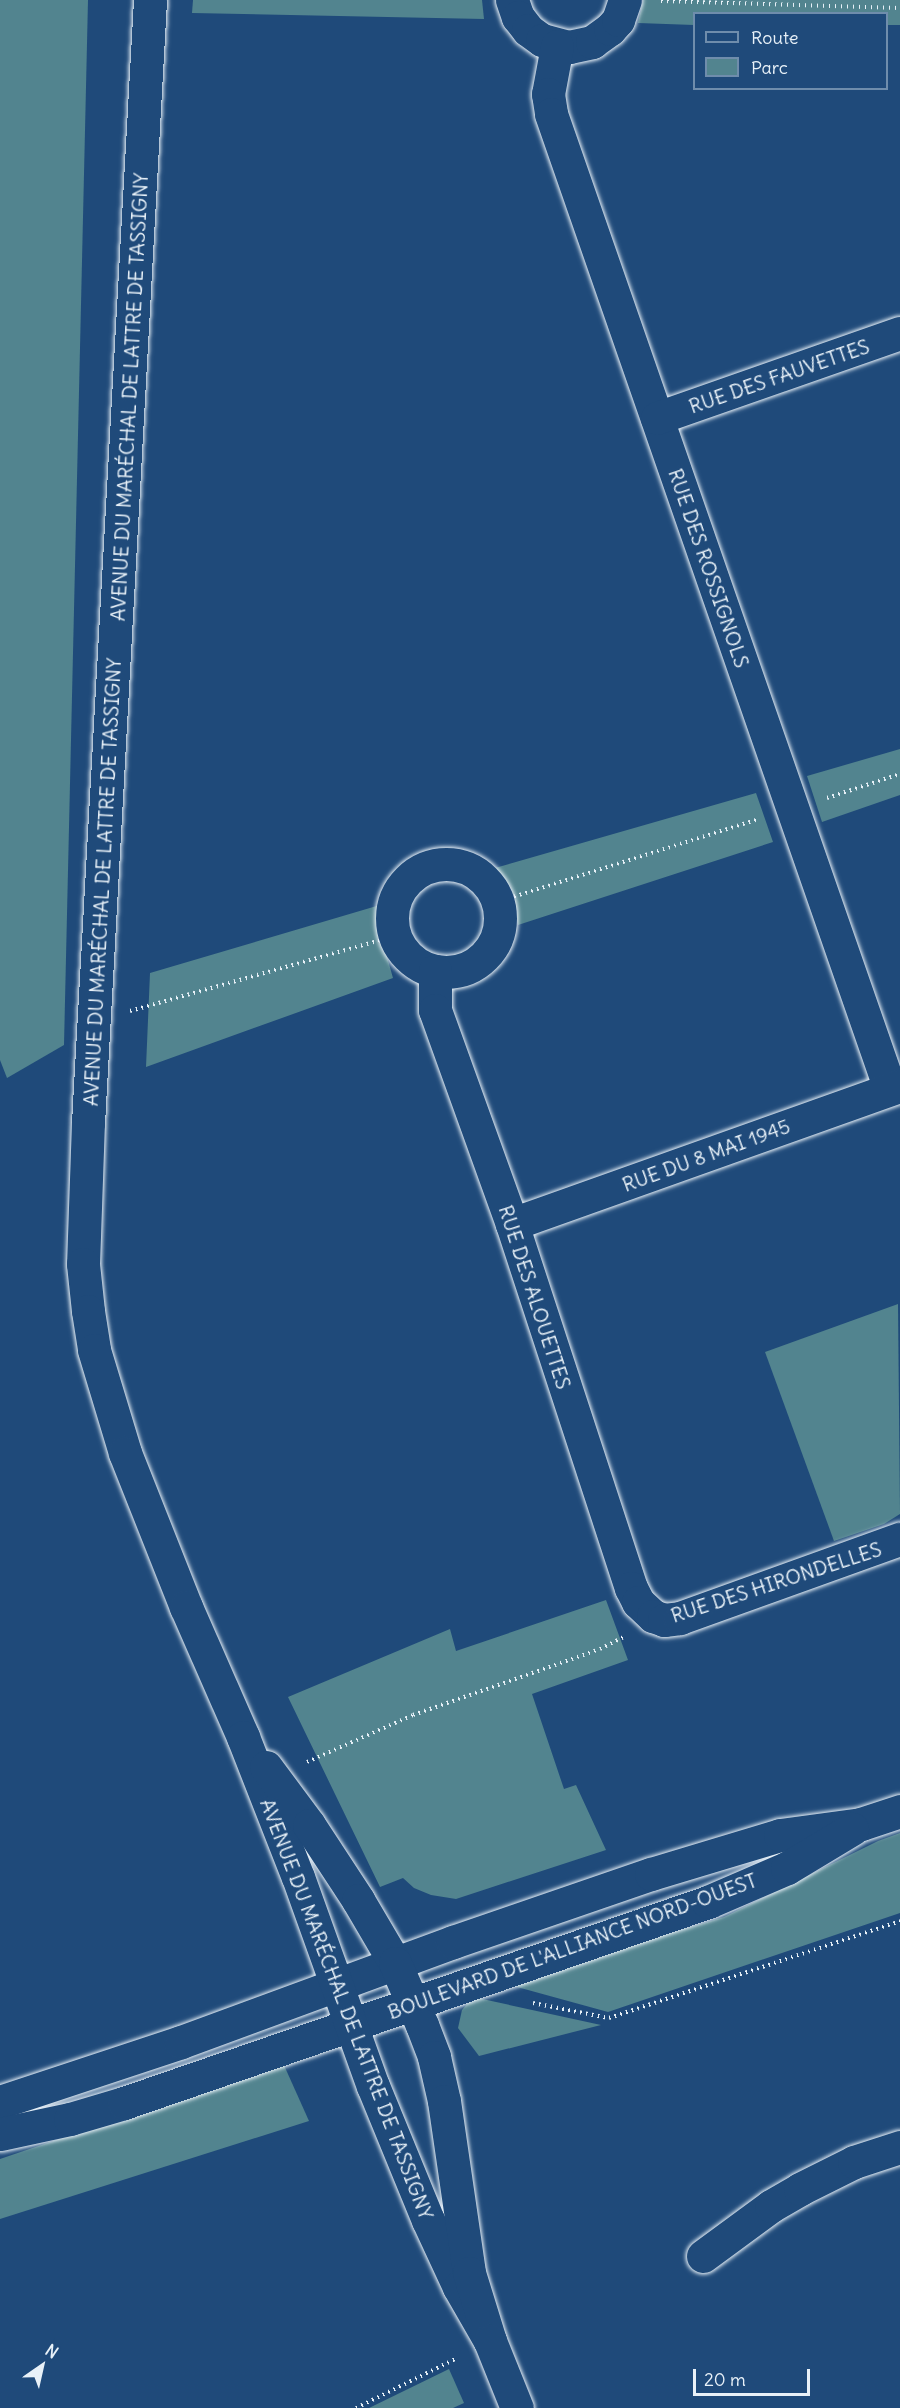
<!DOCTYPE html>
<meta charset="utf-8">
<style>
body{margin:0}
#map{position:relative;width:900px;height:2408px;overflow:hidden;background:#1f4a7a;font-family:Delius,sans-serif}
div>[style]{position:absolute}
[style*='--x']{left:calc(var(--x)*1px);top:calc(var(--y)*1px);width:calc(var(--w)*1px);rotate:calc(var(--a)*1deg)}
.green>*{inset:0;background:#52848f}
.path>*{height:4px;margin-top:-2px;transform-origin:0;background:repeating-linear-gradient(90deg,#e8f1f8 0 1.5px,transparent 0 6px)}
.roads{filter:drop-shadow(0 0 2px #e8f1f8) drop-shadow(0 0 2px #e8f1f8)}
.minor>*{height:33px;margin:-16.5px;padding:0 16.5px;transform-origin:16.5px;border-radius:16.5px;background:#1f4a7a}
.minor>.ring{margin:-16.5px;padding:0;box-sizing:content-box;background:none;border:33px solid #1f4a7a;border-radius:50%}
.major>*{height:33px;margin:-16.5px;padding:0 16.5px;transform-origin:16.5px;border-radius:16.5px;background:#1f4a7a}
span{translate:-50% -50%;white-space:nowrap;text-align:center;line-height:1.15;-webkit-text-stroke:6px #1f4a7a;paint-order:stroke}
.street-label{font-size:20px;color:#e8f1f8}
.legend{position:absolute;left:693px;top:12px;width:195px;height:78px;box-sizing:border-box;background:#1f4a7a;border:2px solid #6f8dac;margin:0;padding:8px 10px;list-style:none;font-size:18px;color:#e8f1f8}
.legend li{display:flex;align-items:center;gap:12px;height:30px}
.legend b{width:30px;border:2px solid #6f8dac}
.north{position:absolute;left:12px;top:2336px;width:60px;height:60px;-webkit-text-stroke:4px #1f4a7a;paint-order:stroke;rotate:34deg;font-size:16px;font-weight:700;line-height:24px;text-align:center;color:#e8f1f8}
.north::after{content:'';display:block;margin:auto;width:21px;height:27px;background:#e8f1f8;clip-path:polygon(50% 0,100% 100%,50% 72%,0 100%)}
.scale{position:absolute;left:693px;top:2369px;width:117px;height:27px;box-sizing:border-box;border:3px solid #e8f1f8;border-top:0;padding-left:8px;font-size:18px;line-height:21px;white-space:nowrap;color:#e8f1f8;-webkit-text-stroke:4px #1f4a7a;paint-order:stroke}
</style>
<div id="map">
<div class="green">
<div style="clip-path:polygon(0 0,88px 0,64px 1045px,7px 1078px,0 1060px)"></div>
<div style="clip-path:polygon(193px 0,482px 0,484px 19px,192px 13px)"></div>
<div style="clip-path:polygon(643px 0,900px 0,900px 25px,887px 25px,886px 14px,694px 14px,694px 25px,638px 23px)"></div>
<div style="clip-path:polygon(900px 749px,900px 795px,822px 822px,807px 776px)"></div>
<div style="clip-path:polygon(756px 793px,773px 842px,518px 925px,514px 896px,495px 868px)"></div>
<div style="clip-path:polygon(380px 905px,378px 925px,393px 978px,146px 1067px,150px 973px)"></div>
<div style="clip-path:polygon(898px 1304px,900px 1514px,884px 1524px,834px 1541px,765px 1352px)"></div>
<div style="clip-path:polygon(606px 1600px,628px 1660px,532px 1694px,564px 1789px,576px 1785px,606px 1850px,456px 1899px,431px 1895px,414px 1888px,403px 1878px,380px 1887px,288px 1697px,450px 1629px,456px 1651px)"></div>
<div style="clip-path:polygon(900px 1833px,900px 1913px,608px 2012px,503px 1983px,724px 1917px,878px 1841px)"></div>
<div style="clip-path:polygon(473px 1997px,601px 2025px,479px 2056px,458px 2028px,462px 2010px)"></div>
<div style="clip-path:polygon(283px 2063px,309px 2121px,0 2219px,0 2159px)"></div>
<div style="clip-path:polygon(449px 2369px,464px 2403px,453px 2408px,369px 2408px)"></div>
</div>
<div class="path">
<div style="--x:661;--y:1;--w:239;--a:1.7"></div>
<div style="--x:827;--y:798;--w:77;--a:-18.2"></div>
<div style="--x:497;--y:902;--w:275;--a:-17.6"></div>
<div style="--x:130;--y:1011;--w:275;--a:-15.8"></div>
<div style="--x:307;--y:1762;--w:116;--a:-23.9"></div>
<div style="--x:413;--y:1715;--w:198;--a:-19.4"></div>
<div style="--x:600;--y:1649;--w:27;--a:-27"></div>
<div style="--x:533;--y:2003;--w:77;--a:11.2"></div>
<div style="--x:609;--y:2018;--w:307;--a:-18.4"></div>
<div style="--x:356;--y:2408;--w:113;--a:-26.3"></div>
</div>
<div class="roads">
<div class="minor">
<div style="--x:512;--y:0;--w:18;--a:71"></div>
<div style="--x:518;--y:17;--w:16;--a:52"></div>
<div style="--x:528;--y:30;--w:17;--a:36"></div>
<div style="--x:542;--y:40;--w:28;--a:15"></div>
<div style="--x:569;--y:47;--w:24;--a:-12"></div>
<div style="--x:592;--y:42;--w:22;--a:-36"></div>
<div style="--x:610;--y:29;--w:12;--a:-48"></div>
<div style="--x:618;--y:20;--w:21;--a:-71"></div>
<div style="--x:557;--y:46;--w:49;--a:100.6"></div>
<div style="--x:548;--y:94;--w:20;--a:81"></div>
<div style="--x:551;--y:114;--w:1032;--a:70.83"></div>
<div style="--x:657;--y:418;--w:257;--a:-19.3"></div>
<div class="ring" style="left:392px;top:864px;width:75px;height:75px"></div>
<div style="--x:435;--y:971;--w:39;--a:90"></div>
<div style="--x:435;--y:1010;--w:227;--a:70.2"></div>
<div style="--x:512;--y:1224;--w:383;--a:71.9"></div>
<div style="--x:631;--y:1588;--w:16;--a:63"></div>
<div style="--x:638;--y:1602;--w:21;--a:43"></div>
<div style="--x:653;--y:1616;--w:12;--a:20"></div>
<div style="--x:664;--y:1620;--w:16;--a:-7"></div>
<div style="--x:680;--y:1618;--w:234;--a:-19.8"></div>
<div style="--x:512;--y:1224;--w:412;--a:-19.6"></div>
<div style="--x:0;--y:2102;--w:191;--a:-18.3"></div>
<div style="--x:181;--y:2042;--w:290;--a:-20.2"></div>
<div style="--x:453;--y:1942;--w:209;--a:-19"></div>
<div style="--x:651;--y:1874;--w:135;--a:-16.8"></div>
<div style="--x:780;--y:1835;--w:82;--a:-7.7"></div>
<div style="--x:861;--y:1824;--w:41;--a:-18.4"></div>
<div style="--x:0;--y:2134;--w:72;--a:-12.1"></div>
<div style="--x:70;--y:2119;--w:56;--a:-16.5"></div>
<div style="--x:124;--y:2103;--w:618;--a:-18.99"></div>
<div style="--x:708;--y:1902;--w:86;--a:-23.3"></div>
<div style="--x:787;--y:1868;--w:76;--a:-31"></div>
<div style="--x:703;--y:2256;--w:84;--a:-36.3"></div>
<div style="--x:771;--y:2206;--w:34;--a:-30"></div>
<div style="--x:800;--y:2189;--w:60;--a:-26.6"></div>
<div style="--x:854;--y:2162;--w:48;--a:-18.1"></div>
</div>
<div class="major">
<div style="--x:150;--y:0;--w:1124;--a:93.16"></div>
<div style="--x:88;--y:1122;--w:142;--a:92"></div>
<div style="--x:83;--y:1264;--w:47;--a:83.9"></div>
<div style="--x:88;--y:1311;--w:39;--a:81"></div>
<div style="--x:94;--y:1350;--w:108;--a:73.2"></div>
<div style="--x:125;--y:1453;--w:166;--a:68.4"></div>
<div style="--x:186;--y:1607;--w:142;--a:66.3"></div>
<div style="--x:243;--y:1737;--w:150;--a:68.6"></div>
<div style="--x:298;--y:1877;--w:222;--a:70.3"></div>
<div style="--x:373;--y:2086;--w:145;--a:67.7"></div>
<div style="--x:428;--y:2220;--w:74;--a:65.2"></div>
<div style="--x:459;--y:2287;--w:62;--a:60.1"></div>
<div style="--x:266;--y:1767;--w:72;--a:53.4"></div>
<div style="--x:309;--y:1825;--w:90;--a:56.8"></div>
<div style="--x:358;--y:1900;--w:73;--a:59.6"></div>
<div style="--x:395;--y:1963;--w:68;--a:66.5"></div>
<div style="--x:422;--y:2025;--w:34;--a:69"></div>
<div style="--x:434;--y:2057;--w:45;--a:77.2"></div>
<div style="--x:444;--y:2101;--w:174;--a:81.7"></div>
<div style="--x:469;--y:2273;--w:71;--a:72.8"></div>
<div style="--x:490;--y:2341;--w:72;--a:68.1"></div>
</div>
</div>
<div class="street-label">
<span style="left:779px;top:376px;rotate:-19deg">RUE DES FAUVETTES</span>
<span style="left:129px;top:397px;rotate:-87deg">AVENUE DU MARÉCHAL DE LATTRE DE TASSIGNY</span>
<span style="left:709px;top:568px;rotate:71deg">RUE DES ROSSIGNOLS</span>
<span style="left:102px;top:882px;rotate:-87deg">AVENUE DU MARÉCHAL DE LATTRE DE TASSIGNY</span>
<span style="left:706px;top:1155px;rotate:-20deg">RUE DU 8 MAI 1945</span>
<span style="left:535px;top:1297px;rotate:72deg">RUE DES ALOUETTES</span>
<span style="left:776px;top:1582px;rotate:-18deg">RUE DES HIRONDELLES</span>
<span style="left:572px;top:1946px;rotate:-20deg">BOULEVARD DE L'ALLIANCE NORD-OUEST</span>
<span style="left:347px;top:2009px;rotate:69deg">AVENUE DU MARÉCHAL DE LATTRE DE TASSIGNY</span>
</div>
<ul class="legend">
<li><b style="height:8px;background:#1f4a7a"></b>Route</li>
<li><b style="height:16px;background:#52848f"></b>Parc</li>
</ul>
<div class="north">N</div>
<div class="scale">20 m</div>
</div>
